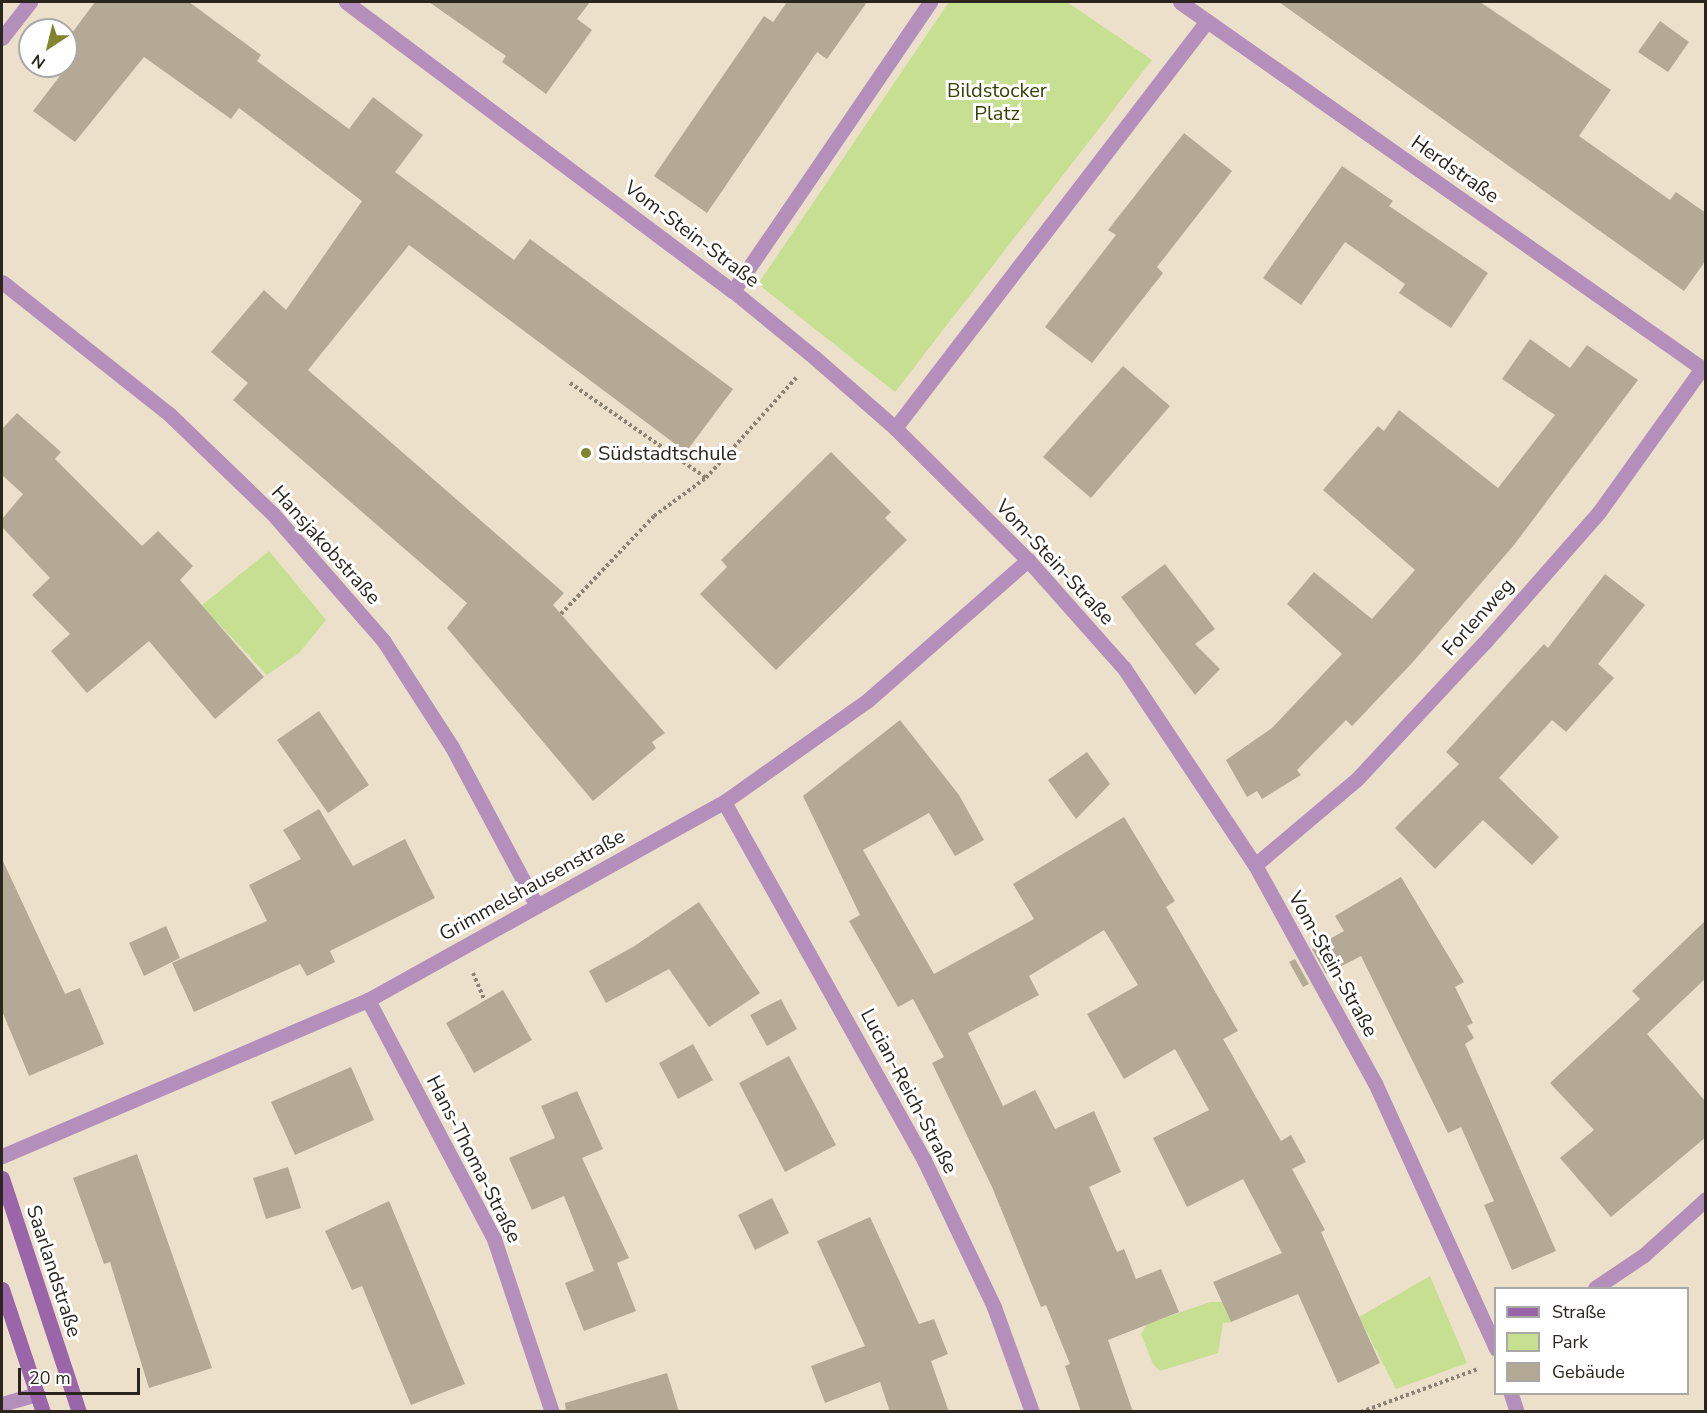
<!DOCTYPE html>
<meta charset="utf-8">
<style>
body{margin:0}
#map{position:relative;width:1707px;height:1413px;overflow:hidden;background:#ece0cb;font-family:"Nunito Sans",sans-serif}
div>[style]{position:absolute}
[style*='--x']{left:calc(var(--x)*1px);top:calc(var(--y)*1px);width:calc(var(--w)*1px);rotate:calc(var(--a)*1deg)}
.green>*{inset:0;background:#c6df90}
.building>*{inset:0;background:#b4a995}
.path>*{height:4px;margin-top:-2px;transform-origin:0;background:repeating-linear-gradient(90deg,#8b8374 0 3px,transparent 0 6px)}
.lane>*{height:15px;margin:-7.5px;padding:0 7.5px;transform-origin:7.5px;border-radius:7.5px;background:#b48fbc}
.street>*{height:15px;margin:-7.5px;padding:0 7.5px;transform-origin:7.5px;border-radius:7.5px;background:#b48fbc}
.secondary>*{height:15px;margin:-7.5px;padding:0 7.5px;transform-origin:7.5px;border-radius:7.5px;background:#9b65a9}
.dots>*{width:16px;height:16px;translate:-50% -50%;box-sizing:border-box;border:3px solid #fff;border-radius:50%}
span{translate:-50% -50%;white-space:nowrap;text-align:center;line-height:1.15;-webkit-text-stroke:6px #fff;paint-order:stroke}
.park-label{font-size:20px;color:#344303}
.street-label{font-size:20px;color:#2a261e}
.poi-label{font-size:20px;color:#2a261e}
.left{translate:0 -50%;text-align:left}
.frame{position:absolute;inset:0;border:3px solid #2a261e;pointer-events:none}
.legend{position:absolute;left:1494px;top:1287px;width:195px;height:108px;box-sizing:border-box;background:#fff;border:2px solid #aaa8a5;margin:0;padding:8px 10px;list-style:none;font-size:18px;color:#2a261e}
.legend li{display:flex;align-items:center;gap:12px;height:30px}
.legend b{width:30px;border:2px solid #aaa8a5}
.north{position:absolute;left:18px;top:18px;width:60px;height:60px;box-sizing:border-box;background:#fff;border:2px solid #aaa8a5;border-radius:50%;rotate:215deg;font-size:16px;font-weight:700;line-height:24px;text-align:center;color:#2a261e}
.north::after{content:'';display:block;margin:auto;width:21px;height:27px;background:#83842e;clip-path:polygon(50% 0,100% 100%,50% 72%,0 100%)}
.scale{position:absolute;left:18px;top:1368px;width:122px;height:27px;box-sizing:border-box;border:3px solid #2a261e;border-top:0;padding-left:8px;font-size:18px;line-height:21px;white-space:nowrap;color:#2a261e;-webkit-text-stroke:4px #fff;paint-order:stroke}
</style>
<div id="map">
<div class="green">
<div style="clip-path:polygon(949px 2px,1067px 2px,1152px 60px,895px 392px,758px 284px)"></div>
<div style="clip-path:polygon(269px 551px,326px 620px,299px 653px,267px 675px,217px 622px,196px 610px)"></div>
<div style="clip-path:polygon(1430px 1276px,1467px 1363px,1396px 1389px,1359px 1317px)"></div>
<div style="clip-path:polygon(1210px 1302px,1222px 1302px,1231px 1322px,1223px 1323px,1218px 1353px,1160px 1371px,1153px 1364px,1141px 1334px,1147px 1324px)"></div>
</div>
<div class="building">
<div style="clip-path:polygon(95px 2px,189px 2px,261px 55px,257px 61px,349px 129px,373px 97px,423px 135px,395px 172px,514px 260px,530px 239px,733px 389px,686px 452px,409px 245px,308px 370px,564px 593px,553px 605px,665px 733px,652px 742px,656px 748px,593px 801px,447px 628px,467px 603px,233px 400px,248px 383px,211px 352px,264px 290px,286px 310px,362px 201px,239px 108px,231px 119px,144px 57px,75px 142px,33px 111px,66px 68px,66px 41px)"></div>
<div style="clip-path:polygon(429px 2px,590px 2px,577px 19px,592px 30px,546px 94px,502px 62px,506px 56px)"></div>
<div style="clip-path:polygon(787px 2px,867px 2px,827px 59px,817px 52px,707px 213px,654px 176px,764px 16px,773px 22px)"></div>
<div style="clip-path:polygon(1279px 2px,1480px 2px,1611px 90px,1579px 136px,1670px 200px,1676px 192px,1706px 213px,1706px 260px,1684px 291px)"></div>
<div style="clip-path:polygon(1660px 21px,1689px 42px,1668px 72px,1638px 52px)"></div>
<div style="clip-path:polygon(1184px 133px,1232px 171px,1157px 267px,1163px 273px,1092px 363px,1045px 327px,1116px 235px,1108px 230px)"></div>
<div style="clip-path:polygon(1342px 166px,1393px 201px,1389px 206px,1488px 273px,1451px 328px,1399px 293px,1405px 284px,1345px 242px,1301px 305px,1263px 278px)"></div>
<div style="clip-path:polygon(1530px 339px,1570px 368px,1587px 345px,1638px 380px,1514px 545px,1412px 663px,1352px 726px,1346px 720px,1297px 770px,1301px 775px,1262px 799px,1257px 791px,1247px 797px,1226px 760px,1272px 728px,1342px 654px,1287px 604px,1314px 572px,1372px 619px,1415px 570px,1323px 490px,1378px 426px,1384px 431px,1399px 410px,1498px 488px,1555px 415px,1502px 379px)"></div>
<div style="clip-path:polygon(1123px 366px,1170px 406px,1091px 498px,1043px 457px)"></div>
<div style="clip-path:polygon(17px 413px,61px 452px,55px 459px,142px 546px,158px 531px,193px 566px,180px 580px,264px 677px,215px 719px,149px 641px,87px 693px,51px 651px,70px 634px,32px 595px,50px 578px,2px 527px,2px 519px,23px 494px,2px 475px,2px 429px)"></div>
<div style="clip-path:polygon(831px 452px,891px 512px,885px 518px,907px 540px,776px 670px,700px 594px,727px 567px,721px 560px)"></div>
<div style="clip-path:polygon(1165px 564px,1215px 629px,1195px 644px,1220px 669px,1195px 695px,1121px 597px)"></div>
<div style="clip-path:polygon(1605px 574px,1645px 605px,1598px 664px,1614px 678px,1566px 732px,1552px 720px,1499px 778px,1559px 837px,1532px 865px,1483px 820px,1435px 869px,1395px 828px,1459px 764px,1446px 752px,1544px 644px,1548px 648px)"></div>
<div style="clip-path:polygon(319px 711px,369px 785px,328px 813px,277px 740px)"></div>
<div style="clip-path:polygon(900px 720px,959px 795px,984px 840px,955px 856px,929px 813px,863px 850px,934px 974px,1034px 919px,1013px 884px,1124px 817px,1175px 901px,1166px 907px,1238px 1031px,1223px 1039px,1281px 1141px,1291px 1135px,1306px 1162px,1292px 1169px,1325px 1230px,1321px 1232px,1380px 1363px,1338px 1383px,1298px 1294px,1231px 1322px,1213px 1282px,1282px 1253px,1243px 1179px,1187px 1207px,1153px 1138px,1209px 1110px,1175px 1049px,1124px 1079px,1087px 1014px,1138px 985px,1104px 930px,1029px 976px,1039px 995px,968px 1033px,1003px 1106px,1035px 1090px,1055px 1129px,1094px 1111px,1121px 1172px,1089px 1187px,1117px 1252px,1124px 1249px,1136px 1279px,1161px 1269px,1179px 1312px,1108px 1340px,1133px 1412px,1081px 1412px,1065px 1366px,1070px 1364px,1046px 1305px,1041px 1307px,992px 1187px,932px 1063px,944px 1057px,913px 999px,898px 1007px,849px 921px,860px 915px,803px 796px)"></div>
<div style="clip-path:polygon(1087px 752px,1110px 784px,1076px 819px,1048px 780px)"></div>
<div style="clip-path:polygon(319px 809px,353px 866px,405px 839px,435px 898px,330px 951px,335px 962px,307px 976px,300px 964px,194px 1012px,172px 963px,267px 921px,249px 885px,301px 859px,283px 830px)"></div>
<div style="clip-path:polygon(2px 859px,65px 994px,80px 988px,104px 1044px,29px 1076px,2px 1011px)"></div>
<div style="clip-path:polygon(1401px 877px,1464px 982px,1455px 987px,1473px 1023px,1467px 1026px,1474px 1038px,1465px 1044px,1556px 1251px,1512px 1270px,1484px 1205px,1494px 1201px,1461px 1127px,1448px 1133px,1361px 956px,1326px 974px,1312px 949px,1344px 931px,1335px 916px)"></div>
<div style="clip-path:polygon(699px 902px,760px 993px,709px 1027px,669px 969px,606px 1003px,589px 971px,633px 947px)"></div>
<div style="clip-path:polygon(1706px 920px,1706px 978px,1647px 1034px,1706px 1102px,1706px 1137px,1611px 1217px,1560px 1158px,1594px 1130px,1550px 1083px,1640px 999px,1632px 991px)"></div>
<div style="clip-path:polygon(166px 926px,180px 958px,144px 976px,129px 943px)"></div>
<div style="clip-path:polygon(1295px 959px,1309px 984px,1303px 987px,1289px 962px)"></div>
<div style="clip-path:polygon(503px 990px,532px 1040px,474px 1073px,446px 1023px)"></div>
<div style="clip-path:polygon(781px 999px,797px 1029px,767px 1046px,750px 1015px)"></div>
<div style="clip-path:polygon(693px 1044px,713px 1080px,678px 1099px,659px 1063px)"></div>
<div style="clip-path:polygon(789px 1056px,836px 1145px,785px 1172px,739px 1083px)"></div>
<div style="clip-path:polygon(351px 1067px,374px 1120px,295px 1155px,271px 1102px)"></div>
<div style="clip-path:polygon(577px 1091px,603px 1149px,582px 1158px,629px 1258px,617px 1263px,636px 1311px,584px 1331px,565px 1283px,594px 1271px,564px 1196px,532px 1210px,509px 1158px,555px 1138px,541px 1106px)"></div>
<div style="clip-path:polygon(137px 1154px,212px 1368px,149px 1388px,110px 1262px,104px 1264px,73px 1178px)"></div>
<div style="clip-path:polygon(288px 1167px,301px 1208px,266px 1219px,253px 1178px)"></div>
<div style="clip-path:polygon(772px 1198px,789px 1233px,755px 1250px,738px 1215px)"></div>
<div style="clip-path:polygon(389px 1201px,465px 1384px,411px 1405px,362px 1286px,352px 1290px,325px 1231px)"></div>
<div style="clip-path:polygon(870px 1217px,919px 1324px,934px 1319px,948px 1354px,931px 1361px,949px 1412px,890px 1412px,880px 1382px,825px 1403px,811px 1366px,865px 1346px,817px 1241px)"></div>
<div style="clip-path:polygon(667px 1373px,679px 1412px,566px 1412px,565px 1403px)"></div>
</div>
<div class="path">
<div style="--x:570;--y:383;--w:166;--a:34.9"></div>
<div style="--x:561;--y:614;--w:135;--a:-46.5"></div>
<div style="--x:654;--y:516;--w:64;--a:-36.2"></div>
<div style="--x:706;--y:478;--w:135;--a:-48"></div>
<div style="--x:473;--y:973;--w:30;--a:67"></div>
<div style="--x:1361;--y:1412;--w:125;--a:-20.2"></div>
</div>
<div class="lane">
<div style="--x:2;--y:1404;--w:37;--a:-16"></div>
</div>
<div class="street">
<div style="--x:346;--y:2;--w:483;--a:36.8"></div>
<div style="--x:733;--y:291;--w:104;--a:39.2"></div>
<div style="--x:814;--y:357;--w:108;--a:41.2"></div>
<div style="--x:895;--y:428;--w:187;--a:44.8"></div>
<div style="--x:1028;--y:560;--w:144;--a:48.4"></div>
<div style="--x:1124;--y:668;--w:237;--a:56.4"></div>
<div style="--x:1255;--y:865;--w:249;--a:61.2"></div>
<div style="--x:1375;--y:1083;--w:292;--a:65.5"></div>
<div style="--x:1180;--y:2;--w:643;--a:35.05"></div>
<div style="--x:2;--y:38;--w:46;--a:-52.1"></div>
<div style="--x:2;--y:282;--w:213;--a:38.3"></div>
<div style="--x:169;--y:414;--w:144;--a:43.9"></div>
<div style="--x:273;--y:514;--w:167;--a:48.9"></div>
<div style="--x:383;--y:640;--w:127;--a:57.2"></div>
<div style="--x:452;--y:747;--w:180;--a:61.9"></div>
<div style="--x:733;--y:291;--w:350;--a:-55.7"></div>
<div style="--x:895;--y:428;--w:513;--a:-52.53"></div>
<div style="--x:724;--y:802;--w:410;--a:60.8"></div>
<div style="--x:924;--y:1160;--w:163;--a:64.5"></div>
<div style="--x:994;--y:1307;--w:112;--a:70.1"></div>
<div style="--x:1255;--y:865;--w:133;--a:-40.1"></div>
<div style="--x:1357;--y:779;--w:186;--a:-47"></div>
<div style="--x:1484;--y:643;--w:174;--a:-48.7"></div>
<div style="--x:1599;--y:512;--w:177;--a:-54.4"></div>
<div style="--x:368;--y:1000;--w:270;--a:62.2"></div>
<div style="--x:494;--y:1239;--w:182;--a:71.5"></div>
<div style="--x:2;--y:1156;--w:398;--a:-23.1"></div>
<div style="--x:368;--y:1000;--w:407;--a:-29.1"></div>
<div style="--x:724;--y:802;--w:176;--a:-35.3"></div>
<div style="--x:868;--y:700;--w:213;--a:-41.2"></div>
<div style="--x:1595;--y:1288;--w:59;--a:-34"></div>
<div style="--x:1644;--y:1255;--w:84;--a:-42.1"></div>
<div style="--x:1511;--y:1394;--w:19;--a:72"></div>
</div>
<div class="secondary">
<div style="--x:2;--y:1178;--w:246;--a:71.8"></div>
<div style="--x:2;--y:1289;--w:130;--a:71.6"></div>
</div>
<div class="dots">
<div style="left:586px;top:453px;background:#83842e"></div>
</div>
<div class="park-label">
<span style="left:997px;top:102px">Bildstocker<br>Platz</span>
</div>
<div class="street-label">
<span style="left:1455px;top:169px;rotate:35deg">Herdstraße</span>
<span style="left:692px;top:234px;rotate:37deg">Vom-Stein-Straße</span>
<span style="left:326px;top:545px;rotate:48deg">Hansjakobstraße</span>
<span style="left:1055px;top:562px;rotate:47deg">Vom-Stein-Straße</span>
<span style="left:1478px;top:617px;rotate:-48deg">Forlenweg</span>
<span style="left:532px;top:885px;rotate:-29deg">Grimmelshausenstraße</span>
<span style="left:1333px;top:964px;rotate:61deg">Vom-Stein-Straße</span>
<span style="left:909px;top:1091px;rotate:62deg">Lucian-Reich-Straße</span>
<span style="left:474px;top:1159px;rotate:63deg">Hans-Thoma-Straße</span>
<span style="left:54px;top:1271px;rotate:72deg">Saarlandstraße</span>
</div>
<div class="poi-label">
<span class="left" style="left:598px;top:453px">Südstadtschule</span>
</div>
<div class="frame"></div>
<ul class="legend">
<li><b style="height:8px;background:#9b65a9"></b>Straße</li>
<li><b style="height:16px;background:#c6df90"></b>Park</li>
<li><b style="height:16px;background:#b4a995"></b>Gebäude</li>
</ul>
<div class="north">N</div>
<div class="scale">20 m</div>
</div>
